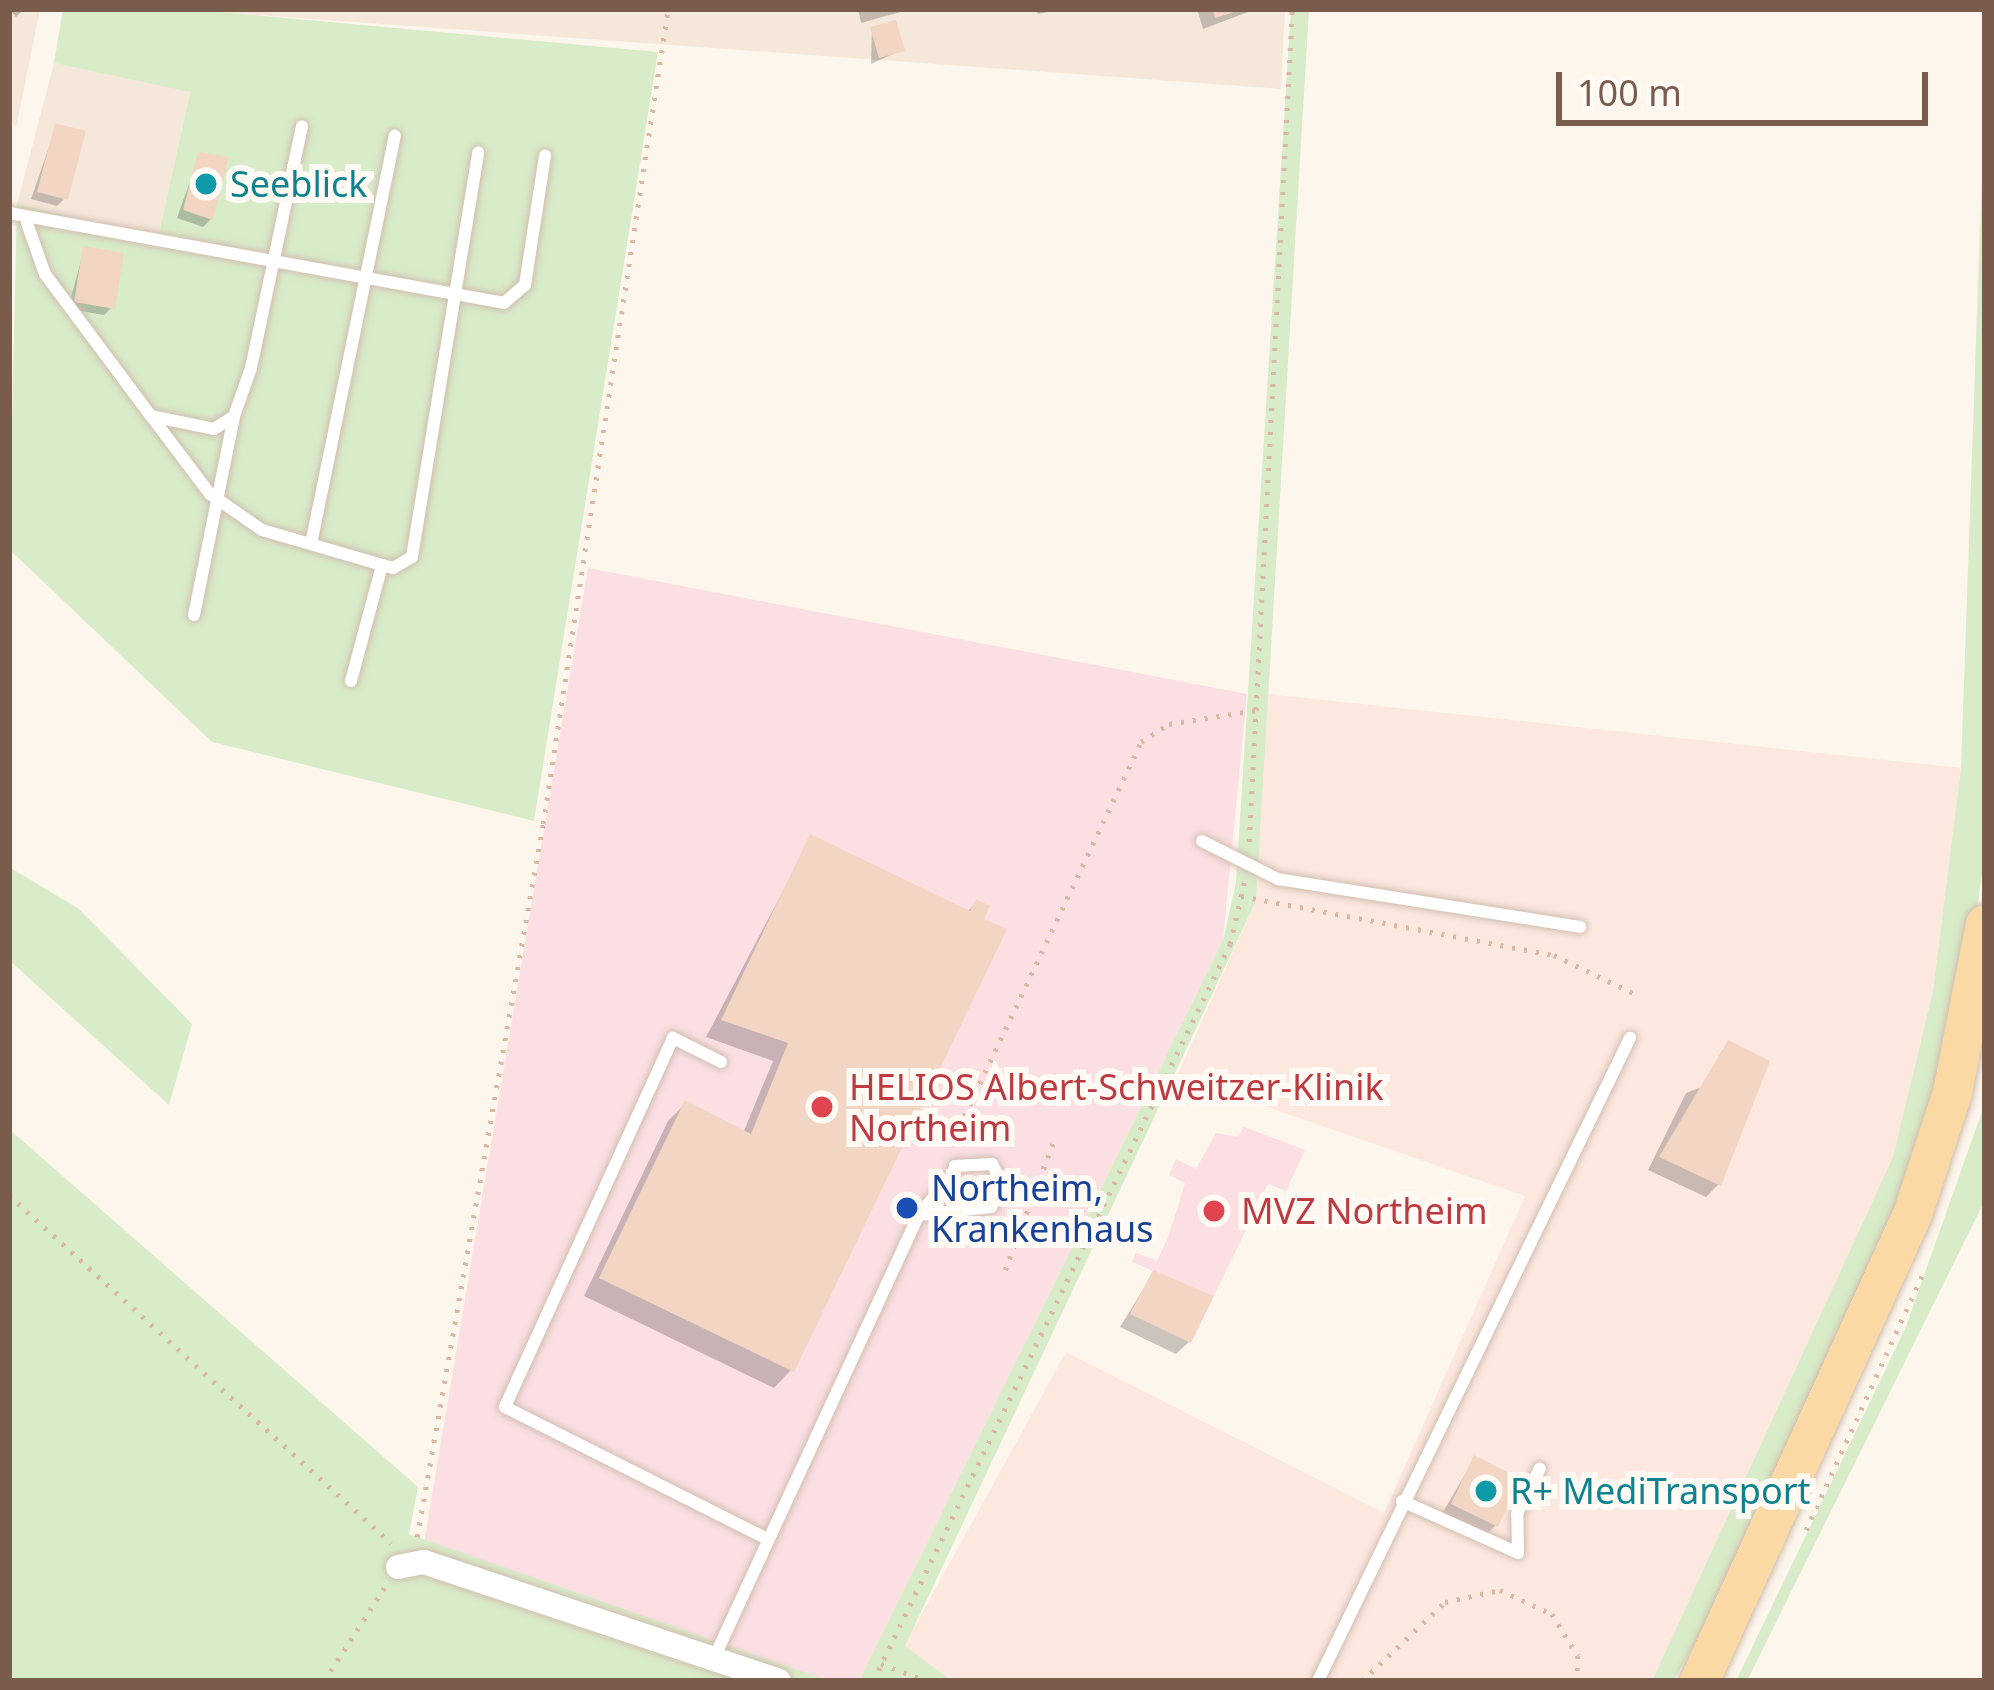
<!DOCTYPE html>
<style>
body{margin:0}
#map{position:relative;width:1994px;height:1690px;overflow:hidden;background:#fdf6ec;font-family:"Noto Sans",sans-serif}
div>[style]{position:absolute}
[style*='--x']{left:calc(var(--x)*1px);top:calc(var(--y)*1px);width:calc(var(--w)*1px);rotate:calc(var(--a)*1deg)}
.residential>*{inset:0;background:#f5e8da}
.commercial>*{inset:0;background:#fde8e0}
.medical>*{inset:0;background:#fbdfe3}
.green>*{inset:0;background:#d8ecc9}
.shadow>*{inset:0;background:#0003}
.building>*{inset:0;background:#f3d5c3}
.path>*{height:4.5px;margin-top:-2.25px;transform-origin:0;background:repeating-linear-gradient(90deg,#d9b8a5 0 3px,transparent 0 12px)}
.roads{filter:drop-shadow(0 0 3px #d1beb0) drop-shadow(0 0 3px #d1beb0)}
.lane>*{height:12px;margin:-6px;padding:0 6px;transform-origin:6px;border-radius:6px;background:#fff}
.street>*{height:24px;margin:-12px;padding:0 12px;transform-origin:12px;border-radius:12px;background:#fff}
.primary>*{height:39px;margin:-19.5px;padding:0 19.5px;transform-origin:19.5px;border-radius:19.5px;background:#fbd9a5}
.dots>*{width:33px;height:33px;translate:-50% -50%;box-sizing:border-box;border:6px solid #fffaf3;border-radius:50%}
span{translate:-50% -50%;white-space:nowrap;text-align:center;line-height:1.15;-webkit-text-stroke:12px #fffaf3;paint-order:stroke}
.culture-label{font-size:36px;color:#0d838f}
.left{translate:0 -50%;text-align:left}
.health-label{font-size:36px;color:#be3a42}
.transit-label{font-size:36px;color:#164399}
.frame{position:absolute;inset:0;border:12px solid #7a5c4d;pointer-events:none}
.scale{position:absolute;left:1556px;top:72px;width:372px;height:54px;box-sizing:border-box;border:6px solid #7a5c4d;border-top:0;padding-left:15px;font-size:36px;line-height:42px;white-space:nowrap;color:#7a5c4d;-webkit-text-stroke:9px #fffaf3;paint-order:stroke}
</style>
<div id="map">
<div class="residential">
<div style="clip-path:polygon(9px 9px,40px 9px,16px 128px,9px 117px)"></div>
<div style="clip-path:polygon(173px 9px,1285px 9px,1281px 89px)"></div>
<div style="clip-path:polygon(54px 63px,190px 91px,158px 239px,17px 204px)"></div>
</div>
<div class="commercial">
<div style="clip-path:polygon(1268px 694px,1961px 768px,1933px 991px,1893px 1157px,1652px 1681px,952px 1681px,904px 1646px,1066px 1352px,1384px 1513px,1525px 1196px,1177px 1076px,1256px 901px)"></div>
</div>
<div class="medical">
<div style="clip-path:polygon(588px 568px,1247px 694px,1223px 940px,859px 1681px,821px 1679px,424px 1543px)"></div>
<div style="clip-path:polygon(1244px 1127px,1305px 1150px,1286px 1191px,1268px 1184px,1214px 1296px,1132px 1262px,1136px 1253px,1157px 1261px,1169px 1235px,1185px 1183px,1169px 1175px,1176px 1159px,1196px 1169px,1216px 1133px,1238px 1137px)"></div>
</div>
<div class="green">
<div style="clip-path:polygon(63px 9px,187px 9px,658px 52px,534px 821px,212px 742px,9px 549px,17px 204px,158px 238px,190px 92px,54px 63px)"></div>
<div style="clip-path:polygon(1291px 9px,1309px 9px,1256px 901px,905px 1646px,952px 1681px,859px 1681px,1223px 940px,1236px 883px)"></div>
<div style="clip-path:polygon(1985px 85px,1985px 853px,1969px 966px,1910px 1183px,1718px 1604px,1673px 1681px,1652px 1681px,1893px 1157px,1933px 991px,1961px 768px)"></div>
<div style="clip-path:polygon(9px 867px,79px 909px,192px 1024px,169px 1105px,9px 960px)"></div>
<div style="clip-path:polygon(1985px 1103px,1985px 1200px,1747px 1681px,1736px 1681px,1905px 1329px)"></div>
<div style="clip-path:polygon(9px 1129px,418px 1487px,409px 1534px,830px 1681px,9px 1681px)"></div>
</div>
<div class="shadow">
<div style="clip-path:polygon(9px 9px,24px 9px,16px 17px)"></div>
<div style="clip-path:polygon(858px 9px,911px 9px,861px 23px)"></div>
<div style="clip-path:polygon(1036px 9px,1064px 9px,1038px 14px)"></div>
<div style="clip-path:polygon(1197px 9px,1256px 9px,1203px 29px)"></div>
<div style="clip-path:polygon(872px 30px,902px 50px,871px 64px)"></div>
<div style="clip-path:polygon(56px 127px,65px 198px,57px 206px,31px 199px)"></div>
<div style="clip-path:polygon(199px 156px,211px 219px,203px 227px,177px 218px)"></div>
<div style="clip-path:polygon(84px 249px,112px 307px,104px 315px,68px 309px)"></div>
<div style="clip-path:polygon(811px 838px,966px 913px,977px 902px,791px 1370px,774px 1388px,584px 1296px,668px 1121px,685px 1104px,743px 1133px,773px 1061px,706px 1037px)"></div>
<div style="clip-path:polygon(1729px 1043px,1719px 1184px,1706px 1197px,1648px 1170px,1686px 1093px,1707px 1085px)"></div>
<div style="clip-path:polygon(1153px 1273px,1189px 1342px,1176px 1354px,1120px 1327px)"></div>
<div style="clip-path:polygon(1474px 1459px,1496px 1525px,1483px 1537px,1440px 1517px)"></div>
</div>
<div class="building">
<div style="clip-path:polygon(1213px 9px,1241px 9px,1241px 10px,1215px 18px)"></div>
<div style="clip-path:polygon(896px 20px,905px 51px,879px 58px,870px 27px)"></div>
<div style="clip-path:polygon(55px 123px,86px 131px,68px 200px,37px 192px)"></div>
<div style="clip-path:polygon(198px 152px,229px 157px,213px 220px,183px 210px)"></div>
<div style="clip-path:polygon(83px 246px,124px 253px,115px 309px,74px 302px)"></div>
<div style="clip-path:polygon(810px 834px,970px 911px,976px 899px,990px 906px,984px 919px,1007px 929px,794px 1372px,599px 1278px,685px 1100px,751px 1134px,788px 1043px,721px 1020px)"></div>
<div style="clip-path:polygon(1728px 1040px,1770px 1061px,1721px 1186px,1659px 1157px)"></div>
<div style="clip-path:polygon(1153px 1270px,1214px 1296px,1191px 1343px,1130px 1314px)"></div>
<div style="clip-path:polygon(1474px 1455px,1521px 1479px,1498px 1527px,1451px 1504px)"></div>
</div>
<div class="path">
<div style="--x:1249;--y:842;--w:834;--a:-87.04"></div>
<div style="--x:1241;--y:896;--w:319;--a:10.7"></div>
<div style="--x:1554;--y:955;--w:92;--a:25.7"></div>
<div style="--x:965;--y:1146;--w:20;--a:-108"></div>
<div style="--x:959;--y:1127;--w:426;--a:-64.7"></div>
<div style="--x:1141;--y:742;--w:33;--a:-33"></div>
<div style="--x:1169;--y:724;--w:88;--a:-9.1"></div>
<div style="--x:9;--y:1195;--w:517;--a:42.33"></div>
<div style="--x:1005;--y:1270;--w:141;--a:-69.3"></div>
<div style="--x:1806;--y:1530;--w:282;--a:-65.5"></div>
<div style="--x:417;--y:1537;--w:724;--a:-79.98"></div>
<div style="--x:543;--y:824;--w:825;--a:-81.28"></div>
<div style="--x:881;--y:1664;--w:50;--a:19.9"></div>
<div style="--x:324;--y:1681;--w:114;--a:-57.1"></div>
<div style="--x:873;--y:1681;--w:819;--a:-64.15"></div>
<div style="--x:1230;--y:944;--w:63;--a:-77.1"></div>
<div style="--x:1362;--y:1681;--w:115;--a:-43.6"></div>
<div style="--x:1445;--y:1602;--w:56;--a:-12.3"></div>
<div style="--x:1500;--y:1590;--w:57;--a:24.8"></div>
<div style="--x:1552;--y:1614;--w:49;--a:58.2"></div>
<div style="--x:1578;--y:1656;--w:25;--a:92"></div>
</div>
<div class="roads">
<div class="lane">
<div style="--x:9;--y:213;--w:503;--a:10.3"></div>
<div style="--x:504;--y:303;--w:28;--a:-41"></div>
<div style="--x:525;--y:285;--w:131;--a:-81.2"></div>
<div style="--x:27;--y:223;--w:54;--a:70.6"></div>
<div style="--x:45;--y:274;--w:177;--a:53.3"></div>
<div style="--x:151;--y:416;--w:64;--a:11.7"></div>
<div style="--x:214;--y:429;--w:24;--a:-33"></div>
<div style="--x:234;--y:416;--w:51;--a:-70.5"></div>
<div style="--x:251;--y:368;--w:247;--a:-78.1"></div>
<div style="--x:151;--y:416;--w:98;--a:52.9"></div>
<div style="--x:210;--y:494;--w:63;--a:34.7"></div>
<div style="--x:262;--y:530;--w:136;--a:16.2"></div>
<div style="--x:393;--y:568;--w:22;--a:-30"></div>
<div style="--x:412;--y:557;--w:410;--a:-80.7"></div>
<div style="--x:311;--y:544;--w:417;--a:-78.4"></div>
<div style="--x:194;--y:615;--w:202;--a:-78.6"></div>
<div style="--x:351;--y:681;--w:120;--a:-75"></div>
<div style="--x:1202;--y:841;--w:85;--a:26.6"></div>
<div style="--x:1278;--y:879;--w:306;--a:9"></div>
<div style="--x:721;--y:1062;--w:54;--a:-153.4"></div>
<div style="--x:673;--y:1038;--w:405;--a:114.5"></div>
<div style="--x:505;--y:1407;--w:289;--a:26.7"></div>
<div style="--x:920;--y:1215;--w:71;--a:-6.4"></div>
<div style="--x:991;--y:1207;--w:25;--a:-63"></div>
<div style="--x:1002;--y:1185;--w:23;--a:-115"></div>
<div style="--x:992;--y:1164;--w:37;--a:177"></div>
<div style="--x:955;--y:1166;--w:23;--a:108"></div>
<div style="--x:948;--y:1188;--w:23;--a:59"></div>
<div style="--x:1402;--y:1501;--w:127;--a:24.1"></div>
<div style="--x:1518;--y:1553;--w:39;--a:-91"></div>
<div style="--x:1517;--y:1514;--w:51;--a:-63.4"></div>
<div style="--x:714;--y:1658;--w:488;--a:-65.2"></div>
<div style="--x:919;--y:1215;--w:45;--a:-50.4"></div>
<div style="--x:1318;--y:1681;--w:715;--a:-64.12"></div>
</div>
<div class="street">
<div style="--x:398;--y:1567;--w:26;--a:-11"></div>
<div style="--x:424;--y:1562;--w:374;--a:18.5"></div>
</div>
<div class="primary">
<div style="--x:1699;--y:1681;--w:513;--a:-65.48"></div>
<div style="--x:1912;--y:1214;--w:128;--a:-71.8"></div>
<div style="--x:1952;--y:1092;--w:171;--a:-78.9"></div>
</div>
</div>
<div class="dots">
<div style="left:206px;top:184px;background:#0f9aa8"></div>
<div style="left:822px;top:1107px;background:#e0444e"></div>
<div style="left:907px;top:1208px;background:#1a4fb4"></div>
<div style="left:1214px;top:1211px;background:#e0444e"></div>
<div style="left:1486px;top:1491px;background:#0f9aa8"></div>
</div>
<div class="culture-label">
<span class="left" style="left:230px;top:184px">Seeblick</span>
<span class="left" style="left:1510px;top:1491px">R+ MediTransport</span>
</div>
<div class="health-label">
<span class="left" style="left:849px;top:1107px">HELIOS Albert-Schweitzer-Klinik<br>Northeim</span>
<span class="left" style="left:1241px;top:1211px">MVZ Northeim</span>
</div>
<div class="transit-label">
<span class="left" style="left:931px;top:1208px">Northeim,<br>Krankenhaus</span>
</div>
<div class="frame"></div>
<div class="scale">100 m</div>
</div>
